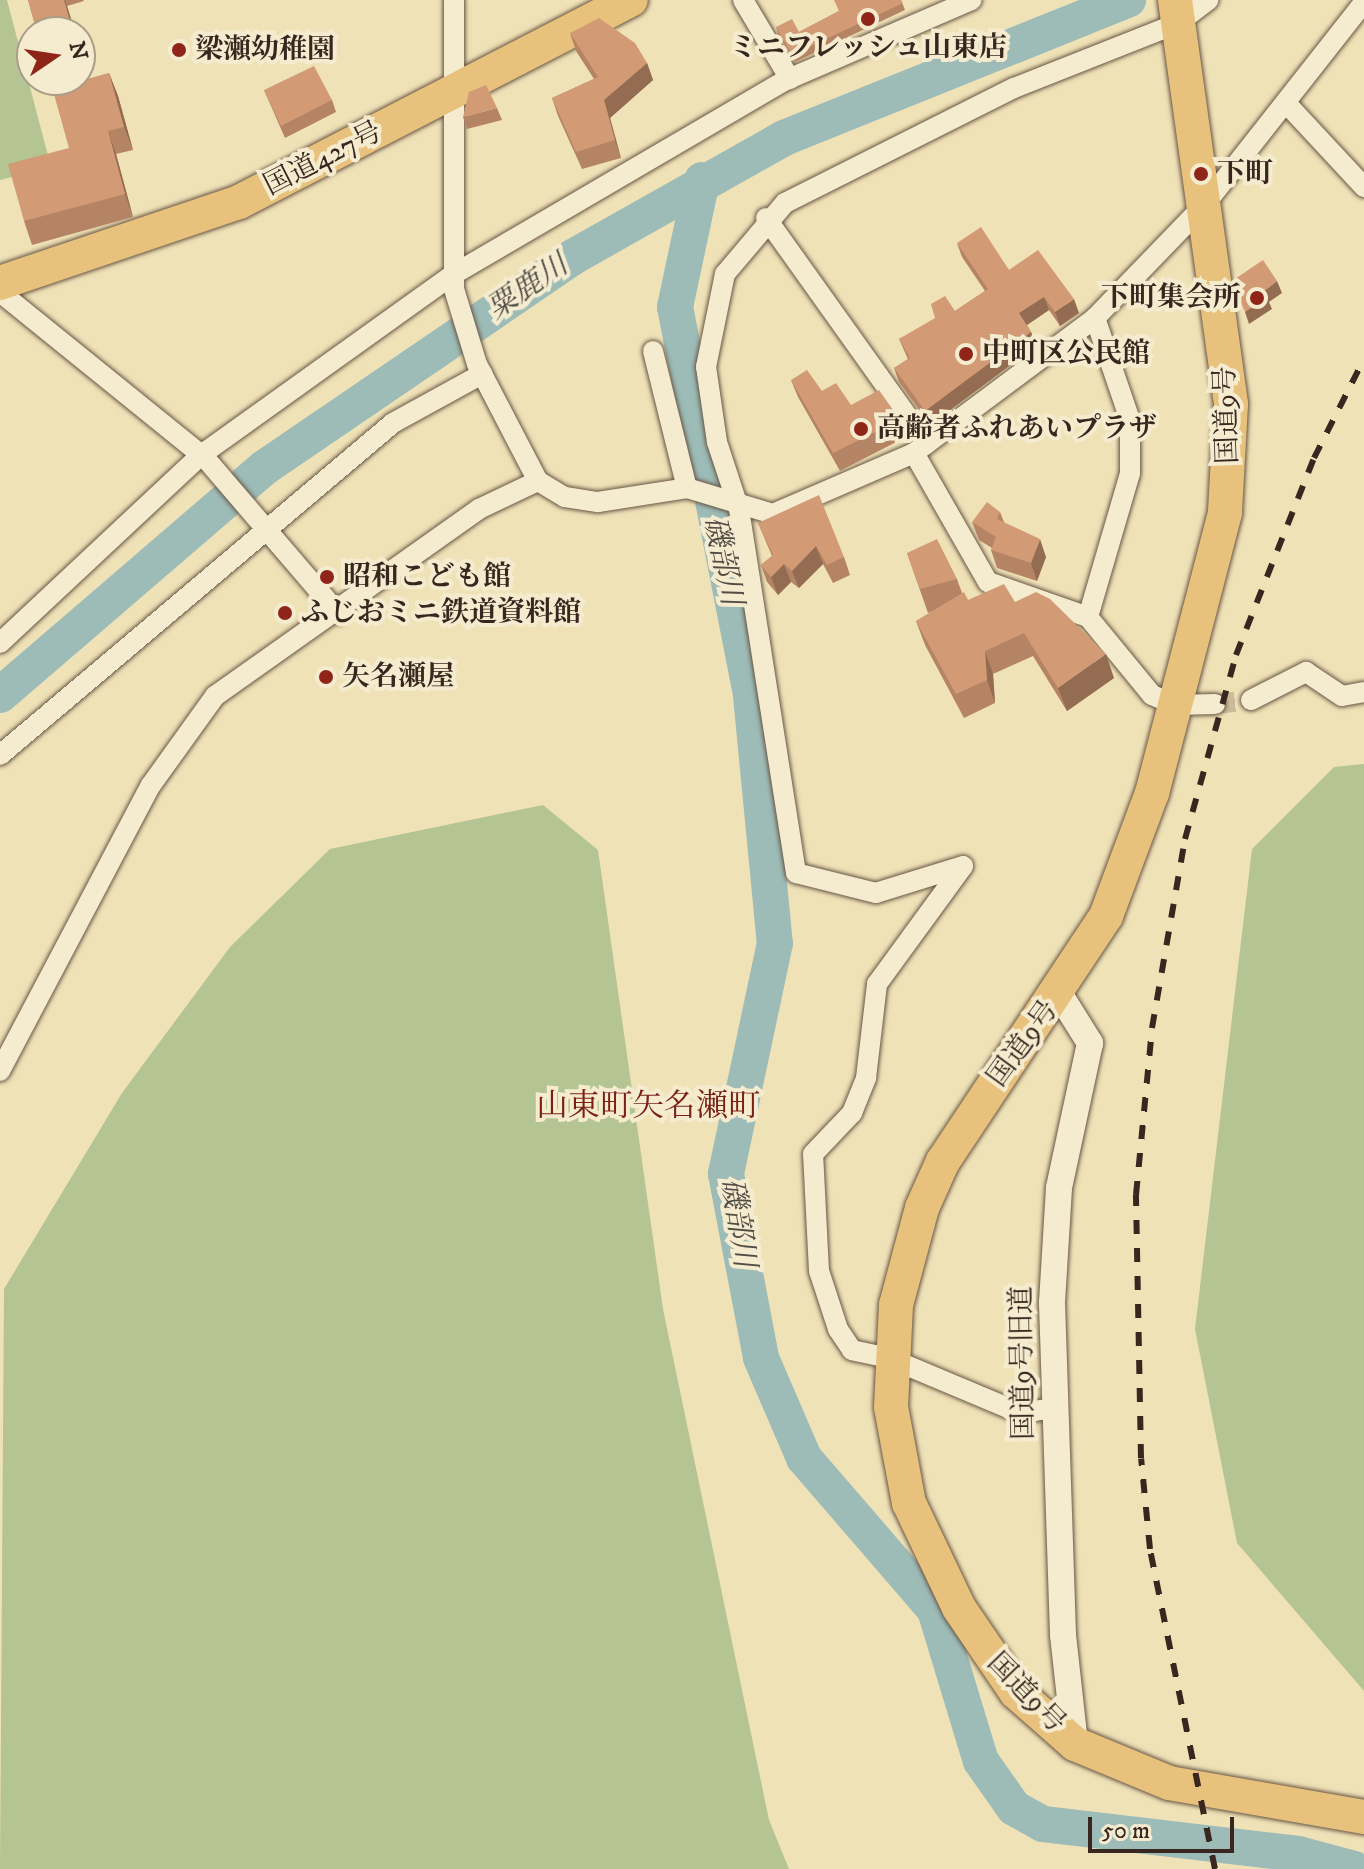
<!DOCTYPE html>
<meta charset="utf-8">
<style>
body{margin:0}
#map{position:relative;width:1364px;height:1869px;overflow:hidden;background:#f0e2b7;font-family:"IM FELL DW Pica","Noto Serif JP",serif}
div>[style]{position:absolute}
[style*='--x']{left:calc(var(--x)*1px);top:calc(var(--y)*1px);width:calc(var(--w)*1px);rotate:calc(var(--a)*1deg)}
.green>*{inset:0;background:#b4c492}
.river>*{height:36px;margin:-18px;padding:0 18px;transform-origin:18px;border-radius:18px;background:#9dbcb8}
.minor-tunnel>*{height:20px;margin-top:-10px;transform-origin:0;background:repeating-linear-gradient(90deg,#cbbd99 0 20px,transparent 0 30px)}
.roads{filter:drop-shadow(0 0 2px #675645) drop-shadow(0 0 2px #675645)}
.minor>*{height:20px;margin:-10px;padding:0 10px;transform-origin:10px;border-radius:10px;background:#f5ecd0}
.tertiary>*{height:26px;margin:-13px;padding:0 13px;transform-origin:13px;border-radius:13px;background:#f5ecd0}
.trunk>*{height:34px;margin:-17px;padding:0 17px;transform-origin:17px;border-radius:17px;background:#e8c17c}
.rail>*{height:6px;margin-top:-3px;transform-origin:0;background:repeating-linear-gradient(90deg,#39271f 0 14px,transparent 0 28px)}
.wall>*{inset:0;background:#b58465}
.shaded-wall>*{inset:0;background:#936c52}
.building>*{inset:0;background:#d29a75}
.dots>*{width:22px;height:22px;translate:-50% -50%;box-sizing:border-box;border:4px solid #f5ecd0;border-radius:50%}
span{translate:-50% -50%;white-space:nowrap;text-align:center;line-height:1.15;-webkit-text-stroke:8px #f5ecd0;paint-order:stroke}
.poi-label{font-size:28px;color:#39271f;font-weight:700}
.left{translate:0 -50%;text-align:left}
.right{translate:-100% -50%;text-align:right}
.street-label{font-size:28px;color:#39271f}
.water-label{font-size:30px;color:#524c45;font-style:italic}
.quarter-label{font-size:32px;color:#7a1f14}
.north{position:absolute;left:16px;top:16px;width:80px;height:80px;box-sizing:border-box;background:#f5ecd0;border:2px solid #aa9d89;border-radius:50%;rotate:77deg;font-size:22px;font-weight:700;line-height:32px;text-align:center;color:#39271f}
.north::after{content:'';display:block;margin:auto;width:28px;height:36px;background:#8f2418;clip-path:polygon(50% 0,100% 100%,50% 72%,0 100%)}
.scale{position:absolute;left:1088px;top:1817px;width:146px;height:36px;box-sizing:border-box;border:4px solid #39271f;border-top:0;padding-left:10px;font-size:24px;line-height:28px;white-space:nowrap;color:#39271f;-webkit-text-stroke:6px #f5ecd0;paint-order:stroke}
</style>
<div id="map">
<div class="green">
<div style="clip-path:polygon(0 0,7px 0,51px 167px,0 180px)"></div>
<div style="clip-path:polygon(1364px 764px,1364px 1691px,1237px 1543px,1195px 1329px,1252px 849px,1334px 767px)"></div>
<div style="clip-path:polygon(543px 805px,598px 850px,663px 1309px,769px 1820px,789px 1869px,0 1869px,4px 1289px,122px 1093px,230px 947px,330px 849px)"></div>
</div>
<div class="river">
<div style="--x:702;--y:180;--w:130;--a:102"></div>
<div style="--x:675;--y:307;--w:396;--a:78.9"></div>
<div style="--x:751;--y:696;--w:248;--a:84.5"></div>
<div style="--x:775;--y:943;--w:236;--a:102"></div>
<div style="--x:726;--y:1174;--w:187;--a:79.2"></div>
<div style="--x:761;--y:1358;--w:109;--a:66.7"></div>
<div style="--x:804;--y:1458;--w:201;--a:49.2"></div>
<div style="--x:935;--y:1610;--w:158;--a:73.1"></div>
<div style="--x:981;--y:1761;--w:57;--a:54.9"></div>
<div style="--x:1014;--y:1808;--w:33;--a:29"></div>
<div style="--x:1043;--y:1824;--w:257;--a:6.7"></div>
<div style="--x:1298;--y:1854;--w:58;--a:15"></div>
<div style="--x:0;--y:695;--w:348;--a:-40.7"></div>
<div style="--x:264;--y:468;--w:374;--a:-34.3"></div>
<div style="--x:573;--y:257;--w:242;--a:-29.4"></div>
<div style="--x:784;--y:138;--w:371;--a:-21.9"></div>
</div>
<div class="minor-tunnel">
<div style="--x:1215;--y:704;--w:36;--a:-6"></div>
</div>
<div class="roads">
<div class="minor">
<div style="--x:454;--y:0;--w:289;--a:90"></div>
<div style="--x:454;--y:289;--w:78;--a:73"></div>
<div style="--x:477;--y:364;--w:132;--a:62.5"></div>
<div style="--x:538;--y:481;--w:31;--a:31"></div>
<div style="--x:565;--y:497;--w:33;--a:9"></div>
<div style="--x:598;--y:502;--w:90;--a:-8.9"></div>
<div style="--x:687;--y:488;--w:90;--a:16.8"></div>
<div style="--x:773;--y:514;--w:154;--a:-23.4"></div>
<div style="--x:914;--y:453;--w:226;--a:-36.7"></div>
<div style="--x:1095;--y:318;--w:160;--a:-46"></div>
<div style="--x:1206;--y:203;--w:256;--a:-51.8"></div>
<div style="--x:743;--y:0;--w:92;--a:59.3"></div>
<div style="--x:1286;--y:103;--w:115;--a:47.1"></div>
<div style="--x:766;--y:218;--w:277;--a:54.5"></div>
<div style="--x:0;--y:292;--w:265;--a:39"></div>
<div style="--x:206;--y:459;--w:204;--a:49.4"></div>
<div style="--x:653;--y:351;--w:141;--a:76.1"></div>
<div style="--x:914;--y:453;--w:149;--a:60.2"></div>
<div style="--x:988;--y:582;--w:106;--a:19.3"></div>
<div style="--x:1088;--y:617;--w:101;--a:50.6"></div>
<div style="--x:1152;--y:695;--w:25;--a:23"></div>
<div style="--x:1175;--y:705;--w:40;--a:-1.4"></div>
<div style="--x:1088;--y:617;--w:150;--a:-73.7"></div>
<div style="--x:1130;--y:473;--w:53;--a:-90"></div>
<div style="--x:1130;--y:420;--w:108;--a:-108.9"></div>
<div style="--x:0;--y:643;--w:275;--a:-43.1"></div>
<div style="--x:201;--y:455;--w:311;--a:-35.6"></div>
<div style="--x:454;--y:274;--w:385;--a:-30.3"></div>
<div style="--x:786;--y:80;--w:202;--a:-23.3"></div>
<div style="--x:1251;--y:700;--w:62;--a:-27"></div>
<div style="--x:1306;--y:672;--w:43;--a:33.7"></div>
<div style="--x:1342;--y:696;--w:22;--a:-10"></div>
<div style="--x:0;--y:755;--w:514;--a:-40.19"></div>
<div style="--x:393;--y:423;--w:102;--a:-28.8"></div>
<div style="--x:0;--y:1071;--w:323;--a:-62.2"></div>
<div style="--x:151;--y:785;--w:110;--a:-54.3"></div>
<div style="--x:215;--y:696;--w:324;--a:-35.3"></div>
<div style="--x:479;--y:509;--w:65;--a:-25.4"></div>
<div style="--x:1055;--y:1408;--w:35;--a:172"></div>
<div style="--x:1020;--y:1413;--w:142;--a:-157.2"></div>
<div style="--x:889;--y:1358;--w:38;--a:-168"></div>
<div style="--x:852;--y:1350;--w:25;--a:-124"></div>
<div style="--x:838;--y:1329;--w:61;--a:-108.1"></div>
<div style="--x:819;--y:1271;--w:117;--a:-92.9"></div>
<div style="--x:813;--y:1154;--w:57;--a:-46.4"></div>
<div style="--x:852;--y:1113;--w:38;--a:-68"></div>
<div style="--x:866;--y:1078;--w:95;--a:-83.3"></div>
<div style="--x:877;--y:984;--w:146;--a:-53.9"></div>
<div style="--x:963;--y:866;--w:91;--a:162.8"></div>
<div style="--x:876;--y:893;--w:82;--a:-166"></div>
<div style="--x:796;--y:873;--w:368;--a:-98.9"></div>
<div style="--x:739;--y:509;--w:71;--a:-108.2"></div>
<div style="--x:717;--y:442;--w:76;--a:-98.3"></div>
<div style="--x:706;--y:367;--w:95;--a:-78.5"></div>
<div style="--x:725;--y:274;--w:93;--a:-49.8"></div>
<div style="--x:785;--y:203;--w:256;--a:-26.7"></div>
<div style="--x:1014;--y:88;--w:176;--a:-21.6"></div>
<div style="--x:1178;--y:23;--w:38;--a:-37"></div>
</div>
<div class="tertiary">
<div style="--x:1060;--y:995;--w:57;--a:58"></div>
<div style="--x:1090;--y:1043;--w:148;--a:102.1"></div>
<div style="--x:1059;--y:1188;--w:115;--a:93.5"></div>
<div style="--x:1052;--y:1303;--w:332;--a:88.1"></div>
<div style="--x:1063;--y:1635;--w:110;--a:83.7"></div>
</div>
<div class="trunk">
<div style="--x:1175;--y:0;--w:408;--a:82.1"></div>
<div style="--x:1231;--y:404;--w:109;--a:93.2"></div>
<div style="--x:1225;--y:513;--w:289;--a:104.6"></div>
<div style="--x:1152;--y:793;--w:131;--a:110.5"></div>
<div style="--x:1106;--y:916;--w:294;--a:123.6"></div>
<div style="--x:943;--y:1161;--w:51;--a:114.1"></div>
<div style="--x:922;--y:1208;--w:100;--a:105"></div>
<div style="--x:896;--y:1305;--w:102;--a:92.8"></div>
<div style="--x:891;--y:1407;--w:98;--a:79.4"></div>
<div style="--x:909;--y:1503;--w:116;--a:64.5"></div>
<div style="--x:959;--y:1608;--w:102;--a:55.8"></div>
<div style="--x:1016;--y:1692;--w:79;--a:41.4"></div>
<div style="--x:1075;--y:1744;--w:102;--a:22.5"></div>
<div style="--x:1169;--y:1783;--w:198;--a:9.9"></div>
<div style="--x:0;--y:283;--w:252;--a:-18.7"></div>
<div style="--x:239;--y:202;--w:441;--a:-27.3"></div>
</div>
</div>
<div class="rail">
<div style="--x:1215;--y:1869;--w:327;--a:-101.5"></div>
<div style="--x:1150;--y:1549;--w:91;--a:-95.6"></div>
<div style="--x:1141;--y:1458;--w:263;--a:-91.1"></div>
<div style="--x:1136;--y:1195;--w:168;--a:-84.5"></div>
<div style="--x:1152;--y:1028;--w:192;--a:-80.1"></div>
<div style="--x:1185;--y:839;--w:191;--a:-74.5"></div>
<div style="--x:1236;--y:655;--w:212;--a:-68.4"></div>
<div style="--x:1314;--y:458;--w:111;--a:-63.2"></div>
</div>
<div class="wall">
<div style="clip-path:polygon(28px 0,83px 0,84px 1px,67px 6px,75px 32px,37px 32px)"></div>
<div style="clip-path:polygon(901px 0,905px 10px,795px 62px,778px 34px,776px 27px,799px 32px,839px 11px)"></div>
<div style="clip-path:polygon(570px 33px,647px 63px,653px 80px,610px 118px,621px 158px,582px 169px,558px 116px,552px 98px,594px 79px,576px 51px)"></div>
<div style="clip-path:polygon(109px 73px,118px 96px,133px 150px,116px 154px,133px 217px,32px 245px,24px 221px,69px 148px,88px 79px)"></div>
<div style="clip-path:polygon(264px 90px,332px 100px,336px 112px,285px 138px)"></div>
<div style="clip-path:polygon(497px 108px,502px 120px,467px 129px,463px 117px)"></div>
<div style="clip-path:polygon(957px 243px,1009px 270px,1079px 313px,1060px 326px,1049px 310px,1027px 325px,1031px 332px,1036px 346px,930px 425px,899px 382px,894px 368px,908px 359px,899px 339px,955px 311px,985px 291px,962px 257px)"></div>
<div style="clip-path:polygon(791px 380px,822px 391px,851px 405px,900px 420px,906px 437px,840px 471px,798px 397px)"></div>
<div style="clip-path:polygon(1000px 512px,1004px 522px,1046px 557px,1037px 581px,997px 568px,991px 550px,992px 548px,979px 540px,972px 522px)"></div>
<div style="clip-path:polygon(758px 523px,844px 557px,850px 575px,833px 583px,823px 564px,799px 588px,791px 582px,778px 595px,767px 582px,761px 565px,772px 556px)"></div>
<div style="clip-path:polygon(907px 553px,957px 579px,962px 593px,968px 600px,1015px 602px,1114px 678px,1067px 711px,1033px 656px,993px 674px,995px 703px,964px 718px,925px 645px,916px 621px,933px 611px,928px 613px)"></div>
</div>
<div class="shaded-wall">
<div style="clip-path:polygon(64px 0,65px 0,67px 6px,75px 32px,73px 32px)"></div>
<div style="clip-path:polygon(80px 52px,94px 103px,86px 80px,80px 59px)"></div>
<div style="clip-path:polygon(647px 63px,653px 80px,610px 118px,621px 158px,615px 140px,604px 100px)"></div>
<div style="clip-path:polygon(109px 73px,118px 96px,133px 150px,124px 127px)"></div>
<div style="clip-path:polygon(108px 131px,116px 154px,133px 217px,125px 194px)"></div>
<div style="clip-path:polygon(1277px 281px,1282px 293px,1269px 302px,1272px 309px,1249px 324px,1245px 312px,1264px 291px)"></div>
<div style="clip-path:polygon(1044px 297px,1049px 310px,1024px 327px,1019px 313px)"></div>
<div style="clip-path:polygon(1074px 299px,1079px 313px,1060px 326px,1055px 312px)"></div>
<div style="clip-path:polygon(1031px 332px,1036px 346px,930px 425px,925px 411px)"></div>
<div style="clip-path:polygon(1040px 539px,1046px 557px,1037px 581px,1031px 563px)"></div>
<div style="clip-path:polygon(816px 546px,823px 564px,799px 588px,792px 571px)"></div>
<div style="clip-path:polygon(784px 564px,791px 582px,778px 595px,771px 577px)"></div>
<div style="clip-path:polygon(985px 651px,993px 674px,995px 703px,987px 680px)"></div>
<div style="clip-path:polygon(1106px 654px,1114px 678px,1067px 711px,1058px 688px)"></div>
</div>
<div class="building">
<div style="clip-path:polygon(28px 0,64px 0,73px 32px,37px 32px)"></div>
<div style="clip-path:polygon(834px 0,901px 0,903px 3px,792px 55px,776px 27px,792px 19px,799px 32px,839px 11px)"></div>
<div style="clip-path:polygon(599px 18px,635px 43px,647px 63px,604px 100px,615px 140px,576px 152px,552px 98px,598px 77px,570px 33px)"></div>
<div style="clip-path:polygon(80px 59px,86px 80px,109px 73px,124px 127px,108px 131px,125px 194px,24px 221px,8px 164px,69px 148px,50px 80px,80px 80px)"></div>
<div style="clip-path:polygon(314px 66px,332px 100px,281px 126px,264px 90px)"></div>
<div style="clip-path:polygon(486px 85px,497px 108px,463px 117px,469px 92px)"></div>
<div style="clip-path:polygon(981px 227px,1009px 270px,1038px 250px,1074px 299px,1055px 312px,1044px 297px,1019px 313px,1031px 332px,925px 411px,894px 368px,910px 358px,899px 339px,935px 318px,931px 304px,945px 296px,955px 311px,988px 289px,957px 243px)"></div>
<div style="clip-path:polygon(1263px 260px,1277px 281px,1264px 291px,1268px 297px,1245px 312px,1232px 281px)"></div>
<div style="clip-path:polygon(807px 370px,822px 391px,836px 383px,851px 405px,879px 390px,900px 420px,833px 453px,791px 380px)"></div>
<div style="clip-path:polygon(819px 495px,844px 557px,827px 565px,816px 546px,792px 571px,784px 564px,771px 577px,761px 565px,773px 555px,758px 523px)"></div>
<div style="clip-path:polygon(987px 502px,1000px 512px,997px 519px,1040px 539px,1031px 563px,991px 550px,996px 537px,972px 522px)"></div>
<div style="clip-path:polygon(937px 539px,957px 579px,920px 589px,907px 553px)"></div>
<div style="clip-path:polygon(1004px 584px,1015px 602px,1036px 592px,1050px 599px,1106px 654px,1058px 688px,1024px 633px,985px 651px,987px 680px,956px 694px,916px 621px,964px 592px,968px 600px)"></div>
</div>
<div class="dots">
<div style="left:868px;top:19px;background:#8f2418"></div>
<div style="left:179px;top:50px;background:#8f2418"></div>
<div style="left:1201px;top:174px;background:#8f2418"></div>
<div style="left:1257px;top:298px;background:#8f2418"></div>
<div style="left:966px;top:354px;background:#8f2418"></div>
<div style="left:861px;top:429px;background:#8f2418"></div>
<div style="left:327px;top:577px;background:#8f2418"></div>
<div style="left:285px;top:613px;background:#8f2418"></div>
<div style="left:326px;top:677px;background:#8f2418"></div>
</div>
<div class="poi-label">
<span style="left:868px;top:48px">ミニフレッシュ山東店</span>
<span class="left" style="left:195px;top:50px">梁瀬幼稚園</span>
<span class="left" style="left:1217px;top:174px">下町</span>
<span class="right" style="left:1241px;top:298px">下町集会所</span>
<span class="left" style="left:982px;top:354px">中町区公民館</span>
<span class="left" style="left:877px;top:429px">高齢者ふれあいプラザ</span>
<span class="left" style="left:343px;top:577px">昭和こども館</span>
<span class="left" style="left:301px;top:613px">ふじおミニ鉄道資料館</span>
<span class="left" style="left:342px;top:677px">矢名瀬屋</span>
</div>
<div class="street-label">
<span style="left:323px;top:159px;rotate:-27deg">国道427号</span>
<span style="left:1227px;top:415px;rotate:-92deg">国道9号</span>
<span style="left:1023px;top:1044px;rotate:-54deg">国道9号</span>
<span style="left:1023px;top:1363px;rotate:-91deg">国道9号旧道</span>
<span style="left:1026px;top:1693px;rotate:46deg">国道9号</span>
</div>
<div class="water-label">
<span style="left:528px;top:288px;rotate:-34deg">粟鹿川</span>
<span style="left:722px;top:561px;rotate:78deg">磯部川</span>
<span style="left:737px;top:1223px;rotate:81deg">磯部川</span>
</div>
<div class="quarter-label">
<span style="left:648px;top:1107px">山東町矢名瀬町</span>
</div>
<div class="north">N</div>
<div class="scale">50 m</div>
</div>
